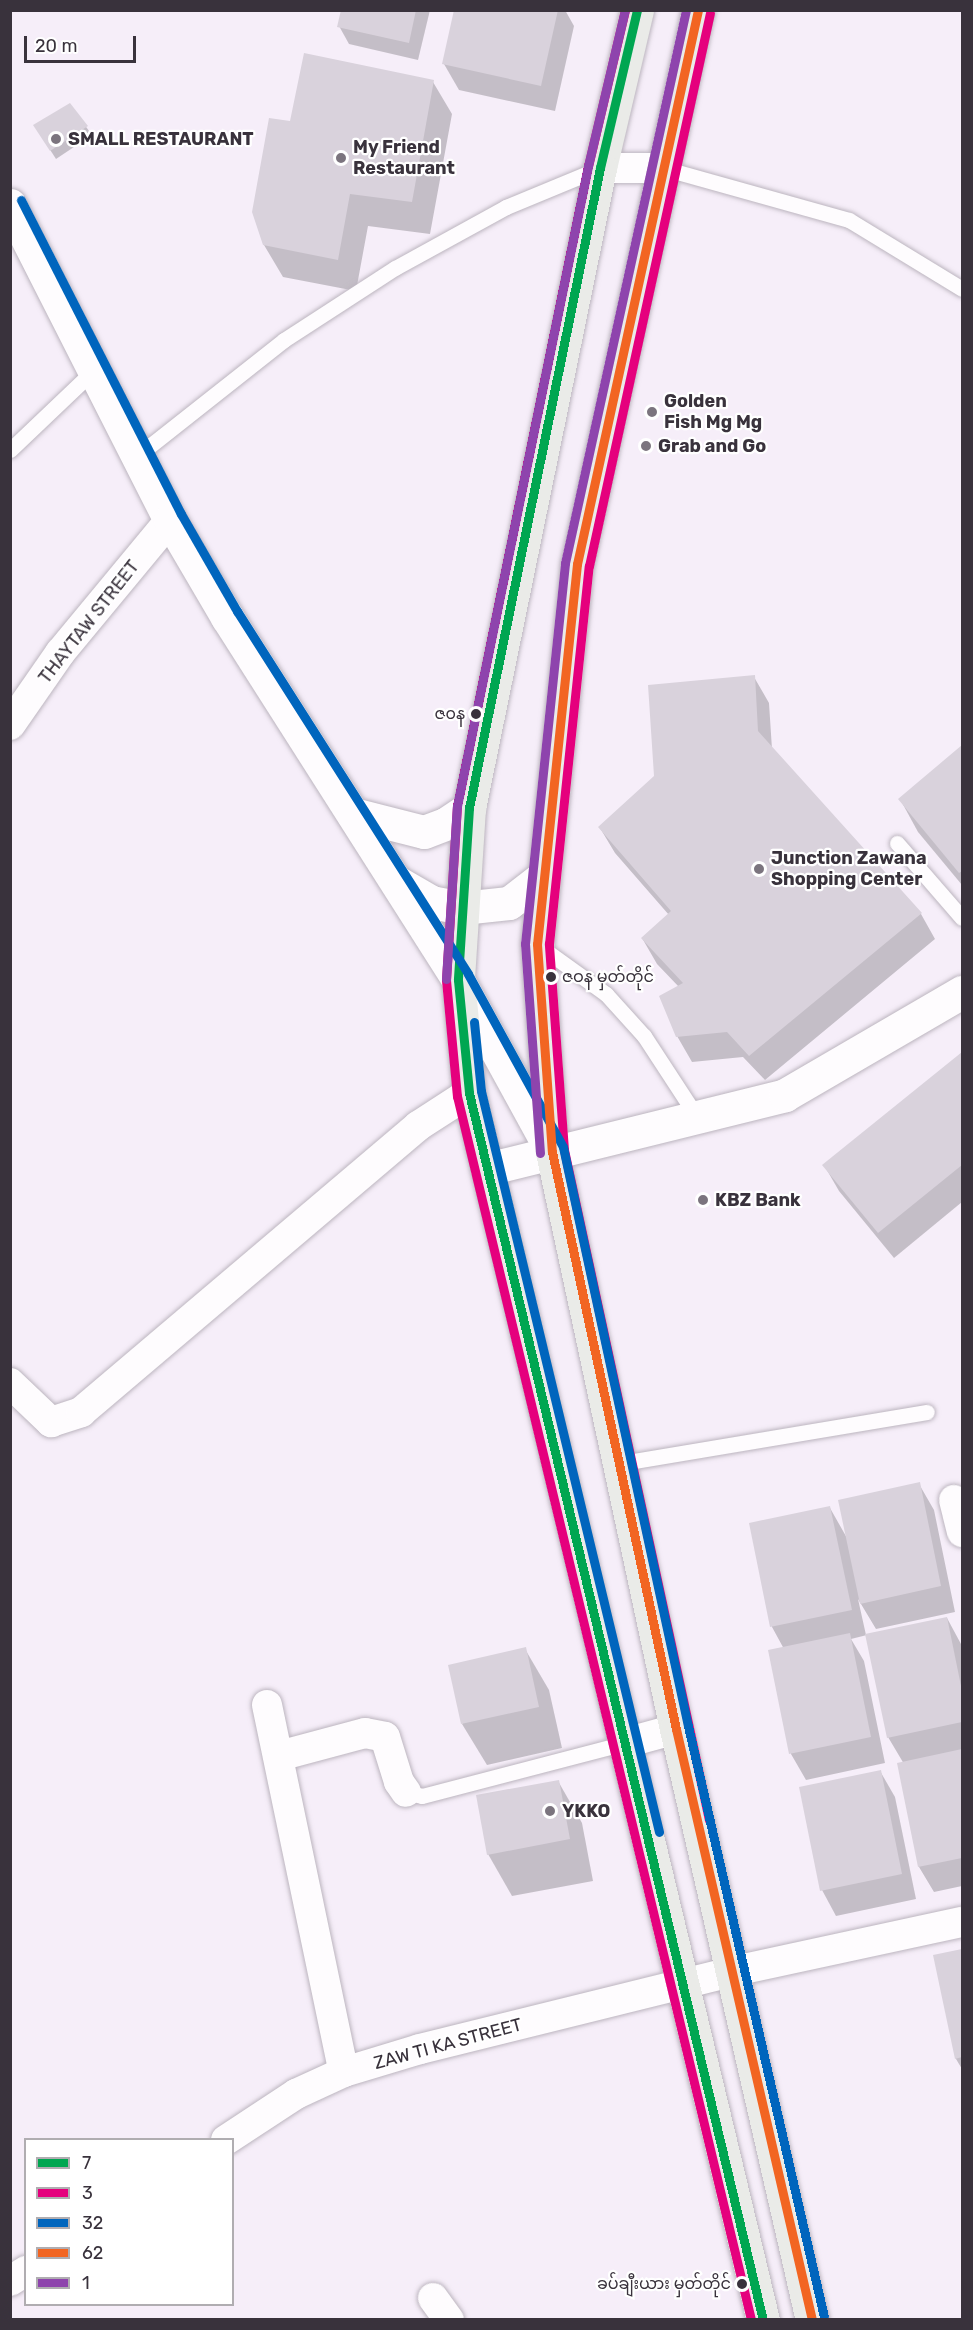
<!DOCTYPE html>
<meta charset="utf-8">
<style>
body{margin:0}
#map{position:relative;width:973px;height:2330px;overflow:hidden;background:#f6eef9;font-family:Rubik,"Noto Sans Myanmar",sans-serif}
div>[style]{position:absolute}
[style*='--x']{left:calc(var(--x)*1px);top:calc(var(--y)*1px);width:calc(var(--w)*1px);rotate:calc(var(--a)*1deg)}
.shadow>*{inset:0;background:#0003}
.building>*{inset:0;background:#d9d2dc}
.roads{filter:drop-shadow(0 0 2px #bcb5bf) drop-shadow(0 0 2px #bcb5bf)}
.service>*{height:15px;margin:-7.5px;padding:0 7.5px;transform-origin:7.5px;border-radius:7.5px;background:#fefcfe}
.minor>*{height:30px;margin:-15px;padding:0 15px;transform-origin:15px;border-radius:15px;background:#fefcfe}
.tertiary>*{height:33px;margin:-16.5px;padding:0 16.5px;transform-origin:16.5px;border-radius:16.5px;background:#fefcfe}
.secondary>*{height:33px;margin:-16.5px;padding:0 16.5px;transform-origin:16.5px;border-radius:16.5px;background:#fefcfe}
.primary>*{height:33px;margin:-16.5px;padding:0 16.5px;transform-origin:16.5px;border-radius:16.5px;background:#eaebe8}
.bus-1>*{height:9px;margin:-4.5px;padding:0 4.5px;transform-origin:4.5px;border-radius:4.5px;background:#00a651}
.bus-2>*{height:9px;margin:-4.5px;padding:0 4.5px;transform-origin:4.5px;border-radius:4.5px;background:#e5007d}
.bus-3>*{height:9px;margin:-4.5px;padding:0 4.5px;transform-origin:4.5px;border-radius:4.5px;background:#0065bd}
.bus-4>*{height:9px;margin:-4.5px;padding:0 4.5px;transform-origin:4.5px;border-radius:4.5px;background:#f26522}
.bus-5>*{height:9px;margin:-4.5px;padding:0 4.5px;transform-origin:4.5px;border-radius:4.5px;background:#8e44ad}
.dots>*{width:16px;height:16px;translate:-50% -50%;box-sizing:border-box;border:3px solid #fff;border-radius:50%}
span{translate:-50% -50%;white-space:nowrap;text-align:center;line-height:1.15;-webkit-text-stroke:4.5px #fff;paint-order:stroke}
.bus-label{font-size:16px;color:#39323c}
.right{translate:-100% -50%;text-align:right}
.left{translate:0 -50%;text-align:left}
.poi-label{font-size:18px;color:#39323c;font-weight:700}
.street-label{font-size:18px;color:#39323c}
.frame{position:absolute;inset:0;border:12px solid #39323c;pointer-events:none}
.legend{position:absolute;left:24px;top:2138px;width:210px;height:168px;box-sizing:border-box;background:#fff;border:2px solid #b0adb1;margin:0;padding:8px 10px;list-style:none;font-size:18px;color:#39323c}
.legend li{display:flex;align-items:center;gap:12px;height:30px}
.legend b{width:30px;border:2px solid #b0adb1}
.scale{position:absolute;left:24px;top:36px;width:112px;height:27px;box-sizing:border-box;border:3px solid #39323c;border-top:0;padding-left:8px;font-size:18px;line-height:21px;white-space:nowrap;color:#39323c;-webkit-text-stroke:4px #fff;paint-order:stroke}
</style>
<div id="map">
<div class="shadow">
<div style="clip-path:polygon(342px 10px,430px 10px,418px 60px,349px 44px,339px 26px)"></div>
<div style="clip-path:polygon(525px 10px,565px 10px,574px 26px,555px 111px,459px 90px,444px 64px)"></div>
<div style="clip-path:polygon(433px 82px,452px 114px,430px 234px,368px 226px,356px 291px,283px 277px,264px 245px,291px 123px)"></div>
<div style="clip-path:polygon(70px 105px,92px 135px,56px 159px,40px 134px)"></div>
<div style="clip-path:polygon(754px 677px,769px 703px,772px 749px,921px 914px,935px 939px,765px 1080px,743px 1057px,692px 1062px,677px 1036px,679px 987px,657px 964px,642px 938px,669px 915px,615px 853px,600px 828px,656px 777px)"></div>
<div style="clip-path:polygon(962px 747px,962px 885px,918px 832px,900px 799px)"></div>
<div style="clip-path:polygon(962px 1053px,962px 1202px,894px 1258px,839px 1191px,824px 1165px)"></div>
<div style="clip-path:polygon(919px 1484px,934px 1510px,955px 1612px,876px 1629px,858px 1599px,866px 1635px,947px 1618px,961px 1644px,962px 1886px,934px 1892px,919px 1867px,904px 1764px,888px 1737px,867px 1635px,851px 1639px,864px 1661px,885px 1763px,806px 1780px,791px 1754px,769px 1652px,784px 1649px,772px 1627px,751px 1524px,830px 1508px,847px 1538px)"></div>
<div style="clip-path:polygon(525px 1649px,549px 1690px,562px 1748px,487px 1765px,462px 1724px)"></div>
<div style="clip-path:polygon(880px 1771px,895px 1797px,916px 1899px,836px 1916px,822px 1890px)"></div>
<div style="clip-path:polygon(558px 1781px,582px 1823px,593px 1881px,512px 1896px,488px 1854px)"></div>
<div style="clip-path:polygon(962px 1951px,962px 2069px,956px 2059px,935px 1956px)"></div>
</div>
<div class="building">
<div style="clip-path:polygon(341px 10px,416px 10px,409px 43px,337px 27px)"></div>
<div style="clip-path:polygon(454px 10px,558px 10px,541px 86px,442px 64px)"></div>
<div style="clip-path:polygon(304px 53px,434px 80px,412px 202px,350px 194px,338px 260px,263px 245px,252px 212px,269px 118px,290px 121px)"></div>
<div style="clip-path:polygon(70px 103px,88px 126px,50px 151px,33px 125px)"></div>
<div style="clip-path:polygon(755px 675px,758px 731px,922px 913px,749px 1056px,727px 1032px,676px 1037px,659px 996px,683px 983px,641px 938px,671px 911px,598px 827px,654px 776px,648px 685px)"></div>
<div style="clip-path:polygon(962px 745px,962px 871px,959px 873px,898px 799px)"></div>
<div style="clip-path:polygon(962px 1052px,962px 1165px,878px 1233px,822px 1165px)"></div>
<div style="clip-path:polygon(920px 1482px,941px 1586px,860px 1604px,838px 1500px)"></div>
<div style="clip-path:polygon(830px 1506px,852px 1610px,770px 1627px,749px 1523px)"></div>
<div style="clip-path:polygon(947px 1617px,962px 1691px,962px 1722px,887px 1738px,865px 1634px)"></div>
<div style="clip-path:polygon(850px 1633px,871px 1737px,789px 1754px,768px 1650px)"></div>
<div style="clip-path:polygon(526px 1647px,539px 1707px,461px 1724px,448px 1665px)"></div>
<div style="clip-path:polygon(962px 1749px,962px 1858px,918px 1867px,897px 1763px)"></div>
<div style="clip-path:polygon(881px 1770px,902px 1874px,820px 1891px,799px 1787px)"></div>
<div style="clip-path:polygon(559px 1780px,570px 1839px,487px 1855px,476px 1795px)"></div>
<div style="clip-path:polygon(962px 1949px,962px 2057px,955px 2059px,933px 1955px)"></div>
</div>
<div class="roads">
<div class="service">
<div style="--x:663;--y:168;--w:193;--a:15.6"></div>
<div style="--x:849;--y:220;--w:132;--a:31.4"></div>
<div style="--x:10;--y:450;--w:116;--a:-43.6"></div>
<div style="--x:137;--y:456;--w:187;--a:-38.3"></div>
<div style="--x:284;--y:340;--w:132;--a:-33"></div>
<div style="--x:395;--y:268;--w:127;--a:-28.8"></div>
<div style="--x:506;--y:207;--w:102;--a:-22.5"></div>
<div style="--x:897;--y:843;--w:99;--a:49.1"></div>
<div style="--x:538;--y:945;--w:84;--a:35.8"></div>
<div style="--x:606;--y:994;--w:57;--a:47.9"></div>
<div style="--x:644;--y:1036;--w:93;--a:56.8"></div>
<div style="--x:622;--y:1463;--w:309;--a:-9.5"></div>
<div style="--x:406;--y:1792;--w:16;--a:14"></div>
<div style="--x:422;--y:1796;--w:210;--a:-14.6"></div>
</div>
<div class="minor">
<div style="--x:600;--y:168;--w:63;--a:0"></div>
<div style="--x:10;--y:725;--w:88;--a:-55.2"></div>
<div style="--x:60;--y:653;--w:173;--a:-50.4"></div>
<div style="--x:10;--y:1383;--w:57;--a:43.6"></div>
<div style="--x:51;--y:1422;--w:32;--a:-18"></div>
<div style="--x:81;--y:1412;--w:442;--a:-40.3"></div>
<div style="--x:418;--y:1126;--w:61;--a:-32.9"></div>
<div style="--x:954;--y:1500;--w:33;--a:76"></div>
<div style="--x:267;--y:1705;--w:375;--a:78.2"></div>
<div style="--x:625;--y:1743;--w:53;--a:-15.4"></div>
<div style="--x:279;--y:1756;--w:89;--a:-15"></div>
<div style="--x:365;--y:1733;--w:20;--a:11"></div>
<div style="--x:385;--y:1737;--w:47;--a:72.7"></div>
<div style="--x:399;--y:1782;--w:12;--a:55"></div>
<div style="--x:226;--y:2140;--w:84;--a:-33.3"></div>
<div style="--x:296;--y:2094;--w:53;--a:-24.6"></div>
<div style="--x:344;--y:2072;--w:79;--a:-16.8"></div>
<div style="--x:420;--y:2049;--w:319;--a:-13.9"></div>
<div style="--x:730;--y:1972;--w:237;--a:-12.2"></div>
<div style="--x:10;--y:2281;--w:19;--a:-32"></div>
<div style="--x:433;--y:2298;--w:27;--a:54"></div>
</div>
<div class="tertiary">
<div style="--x:353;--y:814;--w:73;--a:14.2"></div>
<div style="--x:424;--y:832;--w:25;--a:-21"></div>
<div style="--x:447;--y:823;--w:27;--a:-34"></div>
<div style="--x:397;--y:882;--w:39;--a:30"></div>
<div style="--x:431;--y:902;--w:32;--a:11"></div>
<div style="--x:462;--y:908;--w:47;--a:-6.1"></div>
<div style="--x:509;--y:903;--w:44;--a:-37.6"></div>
<div style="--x:487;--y:1169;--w:307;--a:-13.9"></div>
<div style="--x:785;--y:1095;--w:205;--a:-30.2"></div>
</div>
<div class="secondary">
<div style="--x:10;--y:205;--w:353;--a:63.1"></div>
<div style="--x:170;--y:520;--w:113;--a:59.6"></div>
<div style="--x:227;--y:617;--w:430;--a:57.5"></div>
<div style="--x:458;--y:980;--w:196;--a:61.3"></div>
</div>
<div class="primary">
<div style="--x:637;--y:10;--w:162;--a:103.2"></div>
<div style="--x:600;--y:168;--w:653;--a:101.57"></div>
<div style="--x:469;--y:808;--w:172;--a:93.7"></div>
<div style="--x:458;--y:980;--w:114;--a:84.4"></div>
<div style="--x:469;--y:1093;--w:1262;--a:76.53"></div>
<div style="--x:698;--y:10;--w:567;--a:102.32"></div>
<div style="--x:577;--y:564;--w:382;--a:96"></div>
<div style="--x:537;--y:944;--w:209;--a:85.9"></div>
<div style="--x:552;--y:1152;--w:590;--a:77.87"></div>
<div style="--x:676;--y:1729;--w:606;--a:77.04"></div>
</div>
</div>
<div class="bus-1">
<div style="--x:637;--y:10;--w:162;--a:103.2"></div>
<div style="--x:600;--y:168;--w:653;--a:101.57"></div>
<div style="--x:469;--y:808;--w:172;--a:93.7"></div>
<div style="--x:458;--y:980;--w:114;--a:84.4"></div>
<div style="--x:469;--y:1093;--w:1262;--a:76.53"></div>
</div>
<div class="bus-2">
<div style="--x:625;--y:10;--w:160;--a:103.3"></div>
<div style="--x:588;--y:166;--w:653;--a:101.57"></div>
<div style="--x:457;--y:806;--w:174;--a:93.6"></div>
<div style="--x:446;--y:980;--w:117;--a:84.6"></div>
<div style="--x:457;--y:1096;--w:1259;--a:76.49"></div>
<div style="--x:709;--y:1820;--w:686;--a:-102.21"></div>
<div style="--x:564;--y:1150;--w:207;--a:-94.2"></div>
<div style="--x:549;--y:944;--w:380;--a:-84"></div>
<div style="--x:589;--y:566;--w:566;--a:-77.66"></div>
</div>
<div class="bus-3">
<div style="--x:21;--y:200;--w:352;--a:63"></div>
<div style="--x:181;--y:514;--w:112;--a:60"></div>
<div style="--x:237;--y:611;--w:430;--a:57.5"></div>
<div style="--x:468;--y:974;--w:197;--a:61.2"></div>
<div style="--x:563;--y:1147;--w:592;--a:77.82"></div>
<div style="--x:688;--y:1726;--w:606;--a:77.04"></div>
<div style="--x:474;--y:1022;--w:69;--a:84.2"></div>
<div style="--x:481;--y:1091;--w:762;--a:76.49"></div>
</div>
<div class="bus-4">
<div style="--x:698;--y:10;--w:567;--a:102.32"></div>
<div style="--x:577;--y:564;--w:382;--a:96"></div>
<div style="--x:537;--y:944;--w:209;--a:85.9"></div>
<div style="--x:552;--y:1152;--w:590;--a:77.87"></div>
<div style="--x:676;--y:1729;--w:606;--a:77.04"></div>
</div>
<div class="bus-5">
<div style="--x:446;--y:979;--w:173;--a:-86.4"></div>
<div style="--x:457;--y:806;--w:653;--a:-78.43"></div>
<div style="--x:588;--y:166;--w:160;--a:-76.7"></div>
<div style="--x:540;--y:1153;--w:210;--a:-94.1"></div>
<div style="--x:525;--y:944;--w:383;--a:-84"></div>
<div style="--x:565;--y:563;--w:566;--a:-77.66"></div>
</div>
<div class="dots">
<div style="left:56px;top:139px;background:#7b747e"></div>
<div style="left:341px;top:158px;background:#7b747e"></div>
<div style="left:652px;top:412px;background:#7b747e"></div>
<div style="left:646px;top:446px;background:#7b747e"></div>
<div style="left:476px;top:714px;background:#39323c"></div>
<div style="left:759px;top:869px;background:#7b747e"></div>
<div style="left:551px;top:977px;background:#39323c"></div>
<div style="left:703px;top:1200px;background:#7b747e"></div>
<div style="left:550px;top:1811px;background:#7b747e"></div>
<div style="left:742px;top:2284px;background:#39323c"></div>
</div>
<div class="bus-label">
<span class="right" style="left:465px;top:714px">ဇ၀န</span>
<span class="left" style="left:562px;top:977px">ဇဝန မှတ်တိုင်</span>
<span class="right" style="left:731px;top:2284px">ခပ်ချီးယား မှတ်တိုင်</span>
</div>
<div class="poi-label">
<span class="left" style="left:68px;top:139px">SMALL RESTAURANT</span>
<span class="left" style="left:353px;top:158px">My Friend<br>Restaurant</span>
<span class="left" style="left:664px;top:412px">Golden<br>Fish Mg Mg</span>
<span class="left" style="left:658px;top:446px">Grab and Go</span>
<span class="left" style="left:771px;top:869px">Junction Zawana<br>Shopping Center</span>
<span class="left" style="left:715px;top:1200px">KBZ Bank</span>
<span class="left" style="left:562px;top:1811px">YKKO</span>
</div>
<div class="street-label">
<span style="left:89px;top:622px;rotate:-52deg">THAYTAW STREET</span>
<span style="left:448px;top:2044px;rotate:-15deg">ZAW TI KA STREET</span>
</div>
<div class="frame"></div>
<ul class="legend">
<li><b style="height:8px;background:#00a651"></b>7</li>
<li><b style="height:8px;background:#e5007d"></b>3</li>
<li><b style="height:8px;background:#0065bd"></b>32</li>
<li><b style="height:8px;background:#f26522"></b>62</li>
<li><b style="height:8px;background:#8e44ad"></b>1</li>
</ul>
<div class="scale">20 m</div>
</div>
